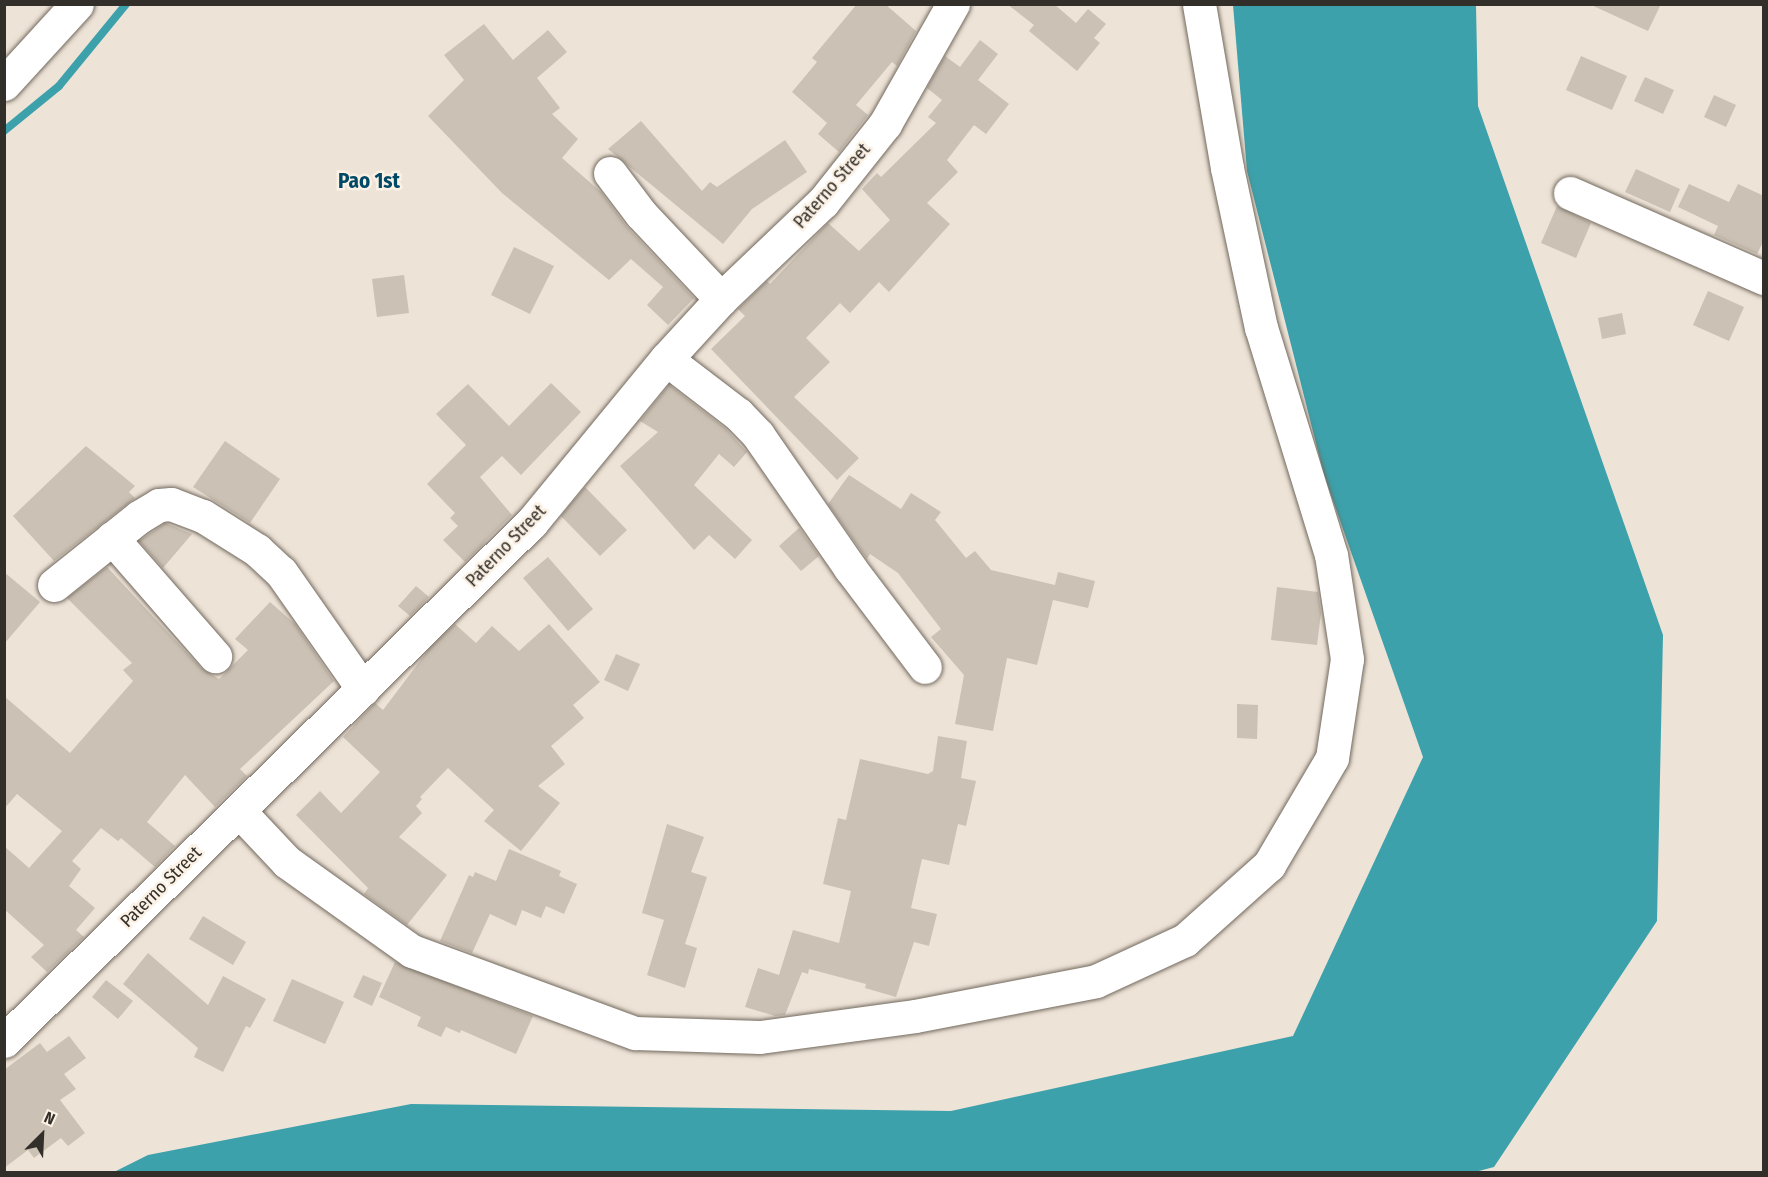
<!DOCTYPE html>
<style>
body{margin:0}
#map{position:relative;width:1768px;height:1177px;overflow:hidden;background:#eee3d7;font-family:"Fira Sans Condensed",sans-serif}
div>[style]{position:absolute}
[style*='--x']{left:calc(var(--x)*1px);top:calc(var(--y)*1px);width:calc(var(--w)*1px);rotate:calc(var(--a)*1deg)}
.water>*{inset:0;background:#3ca1ab}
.stream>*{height:8px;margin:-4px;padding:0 4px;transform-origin:4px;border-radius:4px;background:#3ca1ab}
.building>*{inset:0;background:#cbc1b4}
.roads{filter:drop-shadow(0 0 2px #72695e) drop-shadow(0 0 2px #72695e)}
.minor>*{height:33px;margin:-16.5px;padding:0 16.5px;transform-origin:16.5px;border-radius:16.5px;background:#fff}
span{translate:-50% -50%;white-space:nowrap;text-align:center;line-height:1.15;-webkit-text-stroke:5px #fbf1e4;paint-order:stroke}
.street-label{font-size:18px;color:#322e2a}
.quarter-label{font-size:21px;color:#004966;font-weight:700}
.frame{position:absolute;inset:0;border:6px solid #322e2a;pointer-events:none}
.north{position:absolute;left:12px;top:1105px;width:60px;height:60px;-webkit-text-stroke:4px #fbf1e4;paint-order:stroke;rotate:24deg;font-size:16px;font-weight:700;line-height:24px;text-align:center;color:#322e2a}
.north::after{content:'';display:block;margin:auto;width:21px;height:27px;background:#322e2a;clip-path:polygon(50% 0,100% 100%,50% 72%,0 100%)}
</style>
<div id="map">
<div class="water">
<div style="clip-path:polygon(1233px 5px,1476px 5px,1478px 106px,1663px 635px,1657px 921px,1494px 1167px,1475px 1172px,114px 1172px,148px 1155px,411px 1104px,951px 1111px,1293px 1036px,1423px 757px,1324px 475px,1247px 171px)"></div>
</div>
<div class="stream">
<div style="--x:4;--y:131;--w:71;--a:-39.3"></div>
<div style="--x:59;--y:86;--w:106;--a:-50.7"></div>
</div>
<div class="building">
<div style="clip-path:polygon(857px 4px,885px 4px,916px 31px,897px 66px,892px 62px,856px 105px,868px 115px,839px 152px,818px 134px,827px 123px,792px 92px,817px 62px,812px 58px)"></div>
<div style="clip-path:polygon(1007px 4px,1054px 4px,1076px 23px,1088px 9px,1106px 24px,1094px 38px,1100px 43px,1077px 71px,1029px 31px,1034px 25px)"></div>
<div style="clip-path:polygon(1589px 4px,1661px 4px,1648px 31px)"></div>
<div style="clip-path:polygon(484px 24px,513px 60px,548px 30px,567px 52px,537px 78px,560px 108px,552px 114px,578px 139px,562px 158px,601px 192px,627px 227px,694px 298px,668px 325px,647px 305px,663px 287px,631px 259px,609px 280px,502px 193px,428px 116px,464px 80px,444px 55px)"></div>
<div style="clip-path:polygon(980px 40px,998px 54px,978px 80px,1009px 104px,986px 134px,974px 125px,947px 160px,958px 172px,927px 203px,950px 224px,889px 292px,879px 282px,850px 313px,840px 303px,806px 338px,830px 362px,794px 397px,859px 458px,837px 480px,711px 349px,745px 316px,738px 309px,767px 281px,770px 284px,828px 223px,859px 251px,890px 220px,862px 189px,877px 173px,881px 177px,936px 123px,928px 117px,942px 100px,927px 88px,945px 56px,960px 67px)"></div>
<div style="clip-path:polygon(1581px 56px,1627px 76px,1612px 110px,1566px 90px)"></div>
<div style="clip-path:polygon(1645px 77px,1674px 90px,1663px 114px,1634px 101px)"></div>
<div style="clip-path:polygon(1714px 95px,1736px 105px,1726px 127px,1704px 117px)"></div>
<div style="clip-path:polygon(641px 121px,702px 191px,710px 182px,717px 187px,785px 140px,807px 172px,752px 209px,723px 244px,608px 149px)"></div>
<div style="clip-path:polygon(1636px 169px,1680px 189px,1670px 212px,1625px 192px)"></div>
<div style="clip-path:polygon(1689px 184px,1729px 202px,1738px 184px,1764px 196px,1764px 240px,1757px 254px,1714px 235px,1718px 226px,1678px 207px)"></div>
<div style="clip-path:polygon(1557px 206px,1591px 223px,1576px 258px,1541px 243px)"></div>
<div style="clip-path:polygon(514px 247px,554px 266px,530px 314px,491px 295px)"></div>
<div style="clip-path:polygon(404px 275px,409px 313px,377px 317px,372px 279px)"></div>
<div style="clip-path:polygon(1708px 291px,1744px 307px,1729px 341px,1693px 325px)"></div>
<div style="clip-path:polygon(1622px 313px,1626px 334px,1602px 339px,1598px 318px)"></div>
<div style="clip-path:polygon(551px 383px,581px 412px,521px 475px,502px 456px,480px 477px,512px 515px,465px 562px,443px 540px,458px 526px,450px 518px,455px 513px,427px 484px,466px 445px,436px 414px,468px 384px,509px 426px)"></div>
<div style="clip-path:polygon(669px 385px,725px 428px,747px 452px,734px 467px,719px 454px,694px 485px,752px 540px,735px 559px,709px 535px,694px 550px,620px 466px,658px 432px,640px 421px)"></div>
<div style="clip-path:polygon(225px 441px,280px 479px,250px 523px,193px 487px)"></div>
<div style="clip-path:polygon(86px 446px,135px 486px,129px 492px,135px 498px,54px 561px,13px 516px)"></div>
<div style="clip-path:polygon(849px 475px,901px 509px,911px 493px,941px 512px,935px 520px,966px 558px,975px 551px,991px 570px,1055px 585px,1058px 572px,1095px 581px,1088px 608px,1053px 600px,1037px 665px,1007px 658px,993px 731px,955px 724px,964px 675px,931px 637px,941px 629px,898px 573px,870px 554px,867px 559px,828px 504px)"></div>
<div style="clip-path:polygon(585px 487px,627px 530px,600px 556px,561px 516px)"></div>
<div style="clip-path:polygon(165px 523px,192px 534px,163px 568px,139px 541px)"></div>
<div style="clip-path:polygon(799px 528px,819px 556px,801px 571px,779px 546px)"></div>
<div style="clip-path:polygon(548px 557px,593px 609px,568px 631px,523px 578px)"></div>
<div style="clip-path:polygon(107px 567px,201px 668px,219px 679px,248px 650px,235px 639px,270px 602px,295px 624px,334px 681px,240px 769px,247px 776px,215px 807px,185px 775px,147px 822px,175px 846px,155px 867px,121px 838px,118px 841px,101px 828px,72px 861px,81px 869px,69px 886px,95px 908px,76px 930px,84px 937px,47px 972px,31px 957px,44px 945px,4px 909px,4px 846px,29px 868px,62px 831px,17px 794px,4px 809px,4px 696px,70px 753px,133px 681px,123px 670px,132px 663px,67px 598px)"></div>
<div style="clip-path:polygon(4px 572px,40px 602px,4px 644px)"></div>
<div style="clip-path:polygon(416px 586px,429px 597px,410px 616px,398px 606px)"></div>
<div style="clip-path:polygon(1277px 587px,1318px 592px,1321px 613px,1317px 645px,1271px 640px)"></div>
<div style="clip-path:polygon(455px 624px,476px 643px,492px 626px,519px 651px,549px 624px,600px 682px,573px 705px,584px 718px,551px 746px,565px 764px,538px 786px,560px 803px,521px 851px,484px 821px,494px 810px,448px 768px,420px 797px,422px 799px,416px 806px,422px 813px,399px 837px,447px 875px,407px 925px,364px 894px,368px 888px,296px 815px,320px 791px,341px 813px,380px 772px,343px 737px,375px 703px,383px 710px,429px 649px)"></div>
<div style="clip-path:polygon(616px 654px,640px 664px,628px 691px,604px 680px)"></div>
<div style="clip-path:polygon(1237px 704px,1258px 705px,1257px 739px,1237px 738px)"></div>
<div style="clip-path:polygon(938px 736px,967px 741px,961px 778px,976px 781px,966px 826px,958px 824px,949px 865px,922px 859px,911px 908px,937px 914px,929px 946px,914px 942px,896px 997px,865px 988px,866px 984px,809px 969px,808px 974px,802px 972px,785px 1015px,775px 1016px,745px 1007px,758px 968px,779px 975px,793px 930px,839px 943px,851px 891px,823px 884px,838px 818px,846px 820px,860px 759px,928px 774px,933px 771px)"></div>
<div style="clip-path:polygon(667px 824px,704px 837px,691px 872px,707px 877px,685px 944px,697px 948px,685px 988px,647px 975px,664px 920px,642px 913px)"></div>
<div style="clip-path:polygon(509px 849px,561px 871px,559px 876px,577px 884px,564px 914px,546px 906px,541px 918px,522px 910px,516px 926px,490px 914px,472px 953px,440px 941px,469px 875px,473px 877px,475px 872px,496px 881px)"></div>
<div style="clip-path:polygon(203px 916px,246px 942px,233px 965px,189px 939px)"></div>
<div style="clip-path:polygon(148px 953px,208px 1005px,223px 976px,266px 999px,250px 1028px,246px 1026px,223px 1072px,194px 1057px,198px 1048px,123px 984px)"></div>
<div style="clip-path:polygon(395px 962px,533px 1016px,516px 1054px,461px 1030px,460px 1033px,446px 1027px,441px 1037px,417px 1026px,421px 1017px,379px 997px)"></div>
<div style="clip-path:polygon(363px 975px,382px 983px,372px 1006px,353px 997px)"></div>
<div style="clip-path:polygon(292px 979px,344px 1002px,325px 1044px,273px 1021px)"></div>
<div style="clip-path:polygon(106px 980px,133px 1001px,118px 1019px,92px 997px)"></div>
<div style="clip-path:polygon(69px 1036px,86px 1058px,64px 1074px,76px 1089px,60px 1100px,85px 1133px,68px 1146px,61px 1138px,34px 1158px,28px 1150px,4px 1168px,4px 1070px,40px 1043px,47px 1052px)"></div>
</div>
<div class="roads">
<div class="minor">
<div style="--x:4;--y:84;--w:108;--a:-47.6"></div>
<div style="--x:610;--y:173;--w:51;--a:52.9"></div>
<div style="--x:641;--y:214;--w:117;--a:46.7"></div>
<div style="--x:1570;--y:193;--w:212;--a:23.7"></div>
<div style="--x:666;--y:359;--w:91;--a:37.4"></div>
<div style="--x:738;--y:414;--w:29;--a:46"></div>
<div style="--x:758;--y:435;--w:162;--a:55.3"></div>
<div style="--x:850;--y:568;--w:124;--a:52.9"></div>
<div style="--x:112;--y:538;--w:157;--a:48.9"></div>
<div style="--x:54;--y:585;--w:109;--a:-38.7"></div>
<div style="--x:139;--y:517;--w:23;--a:-31"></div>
<div style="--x:159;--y:505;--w:12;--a:-5"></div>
<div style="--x:171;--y:504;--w:34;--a:21"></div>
<div style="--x:203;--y:516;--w:64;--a:32.2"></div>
<div style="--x:257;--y:550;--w:33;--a:43"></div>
<div style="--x:281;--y:572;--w:143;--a:55"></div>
<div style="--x:239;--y:811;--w:70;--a:46.7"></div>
<div style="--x:287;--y:862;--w:153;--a:35.5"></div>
<div style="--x:412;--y:951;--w:238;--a:20.2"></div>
<div style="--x:635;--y:1033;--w:125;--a:1.8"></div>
<div style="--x:760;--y:1037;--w:156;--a:-7.7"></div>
<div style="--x:915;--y:1016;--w:184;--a:-10.9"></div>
<div style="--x:1096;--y:981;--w:98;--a:-24.7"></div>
<div style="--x:1185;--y:940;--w:113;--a:-41.8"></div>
<div style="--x:1269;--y:865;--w:124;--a:-59.5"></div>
<div style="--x:1332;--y:758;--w:100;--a:-81.4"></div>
<div style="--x:1347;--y:659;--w:105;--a:-98.7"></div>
<div style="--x:1331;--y:555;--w:238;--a:-107.1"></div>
<div style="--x:1261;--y:328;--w:164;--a:-102"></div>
<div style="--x:1227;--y:168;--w:166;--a:-99.7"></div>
<div style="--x:4;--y:1041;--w:740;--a:-44.51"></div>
<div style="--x:532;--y:522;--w:211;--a:-50.6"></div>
<div style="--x:666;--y:359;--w:81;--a:-47.5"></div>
<div style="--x:721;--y:299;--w:141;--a:-43.6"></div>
<div style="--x:823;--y:202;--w:100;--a:-51.5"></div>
<div style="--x:885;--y:124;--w:138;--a:-60.5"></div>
</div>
</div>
<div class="street-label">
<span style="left:832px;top:186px;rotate:-49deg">Paterno Street</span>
<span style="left:506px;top:546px;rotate:-46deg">Paterno Street</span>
<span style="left:161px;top:887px;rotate:-45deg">Paterno Street</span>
</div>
<div class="quarter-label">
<span style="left:369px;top:181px">Pao 1st</span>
</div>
<div class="frame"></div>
<div class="north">N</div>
</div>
